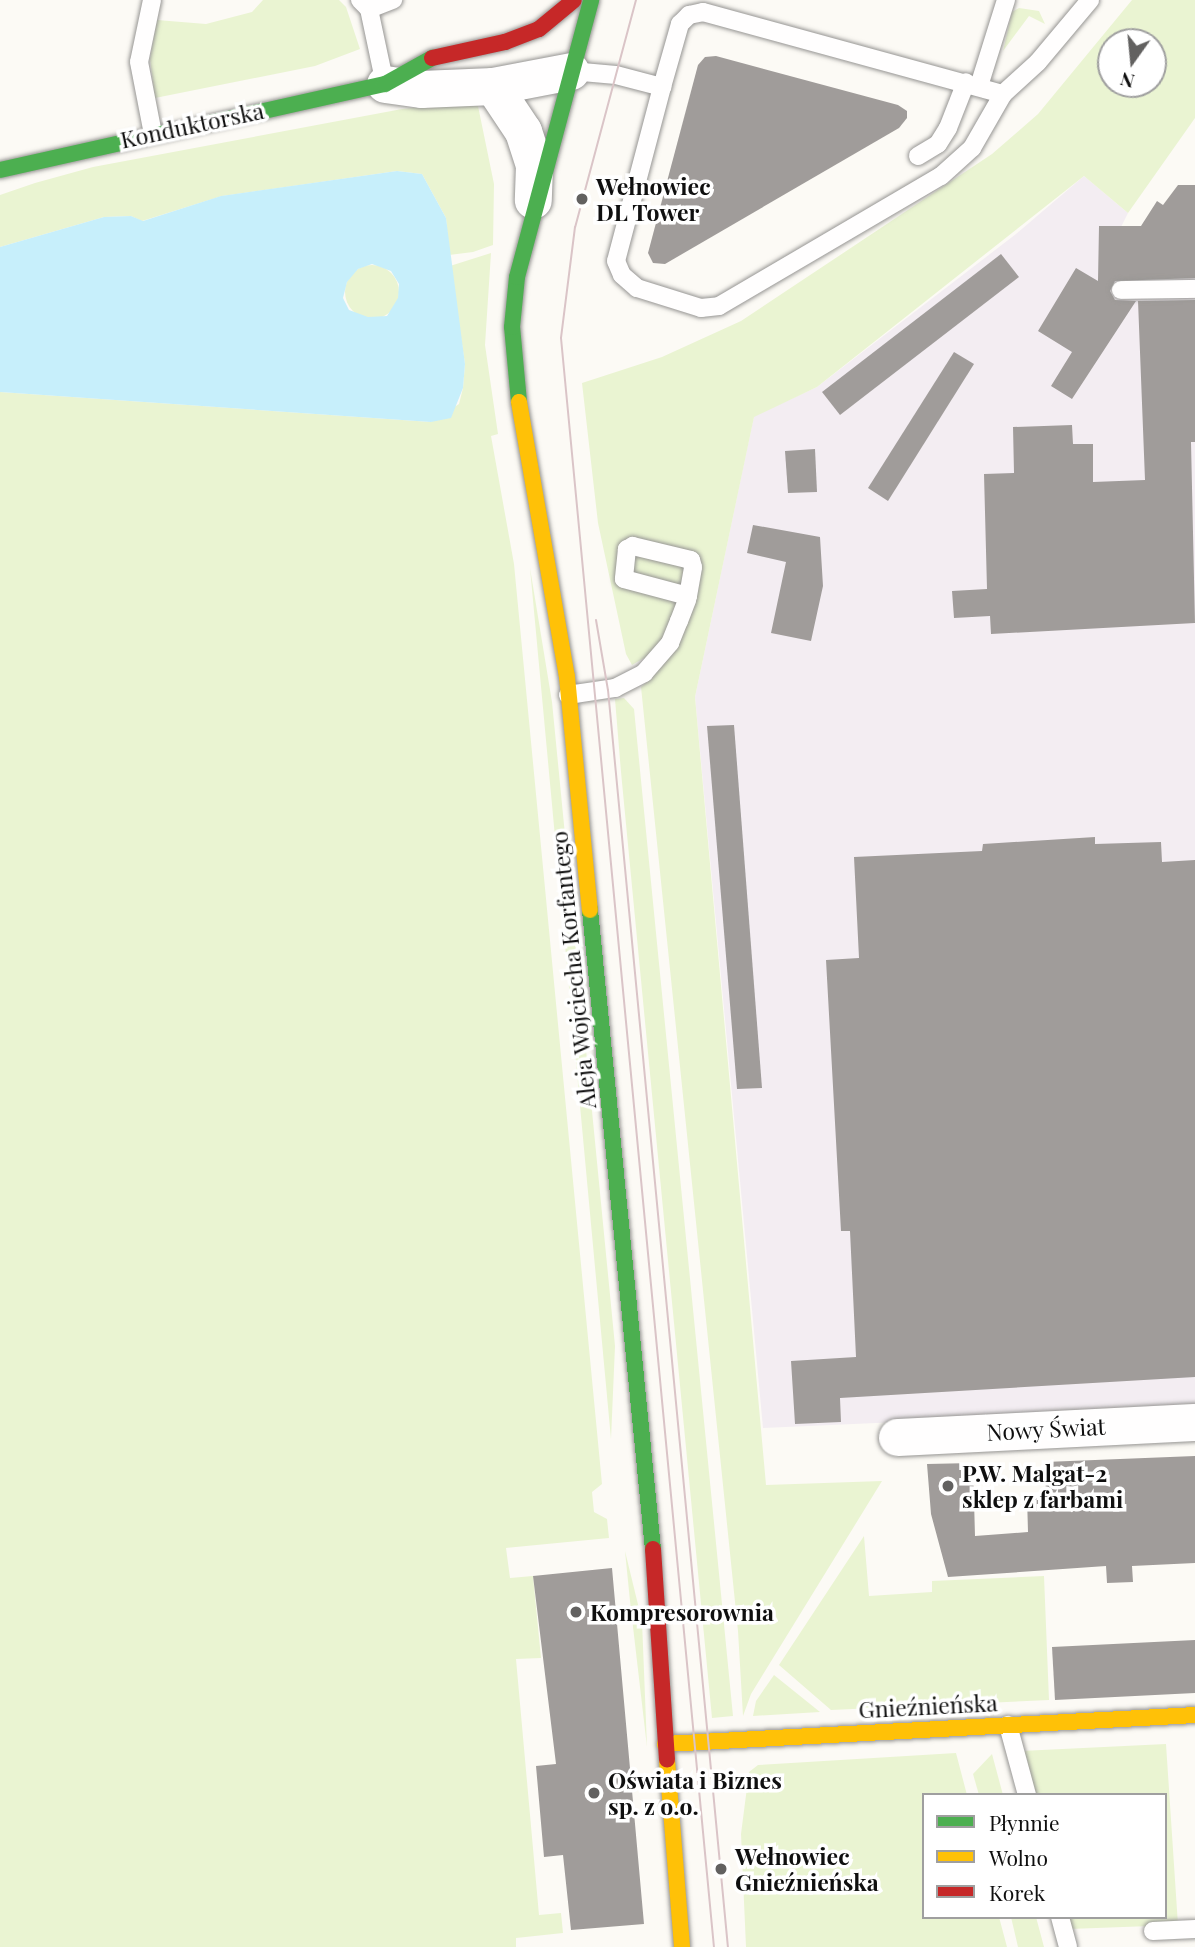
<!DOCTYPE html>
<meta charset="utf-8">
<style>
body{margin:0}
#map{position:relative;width:1195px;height:1947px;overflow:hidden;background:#fcfaf5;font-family:"Playfair Display",serif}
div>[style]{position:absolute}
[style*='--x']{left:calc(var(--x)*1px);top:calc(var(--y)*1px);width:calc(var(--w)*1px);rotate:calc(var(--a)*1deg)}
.industrial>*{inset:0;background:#f3edf2}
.green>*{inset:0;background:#eaf4d2}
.round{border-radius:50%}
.water>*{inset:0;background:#c7effb}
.building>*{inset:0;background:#a09c9a}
.roads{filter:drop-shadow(0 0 2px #969593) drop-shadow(0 0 2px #969593)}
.lane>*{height:18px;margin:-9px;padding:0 9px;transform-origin:9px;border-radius:9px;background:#fffefe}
.street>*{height:37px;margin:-18.5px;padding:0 18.5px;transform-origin:18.5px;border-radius:18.5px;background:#fffefe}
.fast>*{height:16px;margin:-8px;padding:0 8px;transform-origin:8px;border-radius:8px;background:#4caf50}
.slow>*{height:16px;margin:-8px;padding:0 8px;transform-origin:8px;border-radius:8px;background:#ffc107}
.jam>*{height:16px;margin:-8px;padding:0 8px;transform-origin:8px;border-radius:8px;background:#c62828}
.tram>*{height:2px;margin:-1px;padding:0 1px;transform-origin:1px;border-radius:1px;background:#dac4c7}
.dots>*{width:19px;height:19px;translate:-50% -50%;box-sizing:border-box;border:4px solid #fff;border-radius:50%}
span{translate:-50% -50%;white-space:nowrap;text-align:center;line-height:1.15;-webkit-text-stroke:7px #fff;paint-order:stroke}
.street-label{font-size:23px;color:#0f0f0f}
.poi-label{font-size:23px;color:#0f0f0f;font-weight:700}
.left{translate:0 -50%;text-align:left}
.legend{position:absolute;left:922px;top:1793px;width:245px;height:126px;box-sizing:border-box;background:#fff;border:2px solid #9f9f9f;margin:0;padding:9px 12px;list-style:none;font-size:21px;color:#0f0f0f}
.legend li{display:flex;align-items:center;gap:14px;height:35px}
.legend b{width:35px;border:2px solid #9f9f9f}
.north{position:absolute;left:1097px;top:28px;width:70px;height:70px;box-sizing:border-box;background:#fff;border:2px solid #9f9f9f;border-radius:50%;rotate:195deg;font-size:19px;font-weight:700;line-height:28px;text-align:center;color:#0f0f0f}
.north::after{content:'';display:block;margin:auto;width:24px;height:32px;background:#626160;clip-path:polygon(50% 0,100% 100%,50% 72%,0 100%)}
</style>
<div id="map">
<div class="industrial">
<div style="clip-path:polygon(1084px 176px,1128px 213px,1121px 227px,1195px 224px,1195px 1409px,763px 1428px,695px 697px,754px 416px,817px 387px,1016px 234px)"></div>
</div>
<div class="green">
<div style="clip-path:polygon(263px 0,339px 0,346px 7px,360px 49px,315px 66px,155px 98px,150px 59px,157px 20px,206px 24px,252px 12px)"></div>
<div style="clip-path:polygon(evenodd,1132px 0,1195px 0,1195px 118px,1128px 213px,1084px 176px,817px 387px,754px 417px,695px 697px,766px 1485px,882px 1481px,751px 1694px,743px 1716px,738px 1631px,641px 687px,653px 677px,644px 658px,632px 665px,626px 654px,598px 523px,582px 383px,662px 357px,741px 321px,992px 154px,1038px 114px,1132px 0,1111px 42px,1153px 42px,1153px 84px,1111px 84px,1111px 42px)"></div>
<div style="clip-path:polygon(1019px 8px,1039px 11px,1045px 24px,1029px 16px,1003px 51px,1012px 12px)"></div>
<div style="clip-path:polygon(459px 103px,478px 106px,494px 184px,493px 245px,473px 252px,449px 255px,446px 218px,422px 174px,397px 171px,222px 196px,142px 221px,131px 216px,104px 217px,0 247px,0 195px,35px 183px,93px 167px,402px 109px)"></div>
<div style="clip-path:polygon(491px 253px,485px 345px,498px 434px,491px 436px,514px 564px,602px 1484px,592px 1492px,594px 1512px,607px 1519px,609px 1538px,506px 1548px,510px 1578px,533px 1576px,541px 1658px,516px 1659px,539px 1915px,561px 1913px,563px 1933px,516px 1938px,516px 1947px,0 1947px,0 392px,431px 422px,459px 404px,463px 388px,465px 364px,450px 266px)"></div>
<div class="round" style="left:345px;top:265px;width:54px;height:54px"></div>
<div style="clip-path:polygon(530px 568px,552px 702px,615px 1346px,611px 1439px)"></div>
<div style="clip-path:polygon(624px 698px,634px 709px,733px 1716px,712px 1718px,621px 772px,615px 699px)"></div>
<div style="clip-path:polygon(864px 1536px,869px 1596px,932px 1592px,932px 1581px,1044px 1576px,1049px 1700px,831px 1710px,779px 1665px)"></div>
<div style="clip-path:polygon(625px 1551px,642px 1621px,647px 1747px,630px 1601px)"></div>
<div style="clip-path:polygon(774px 1675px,820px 1712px,753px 1716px,756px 1701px)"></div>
<div style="clip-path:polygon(1166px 1744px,1178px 1925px,1069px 1929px,1066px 1917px,1165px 1917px,1165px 1795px,1033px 1795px,1021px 1751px)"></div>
<div style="clip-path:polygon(956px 1753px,967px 1795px,924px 1795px,924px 1917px,999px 1917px,1007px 1947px,746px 1947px,741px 1834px,749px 1772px,758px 1765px)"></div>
<div style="clip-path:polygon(992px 1754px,1003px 1795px,979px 1795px,973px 1774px)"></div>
<div style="clip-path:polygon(1011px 1917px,1036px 1917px,1044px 1947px,1018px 1947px)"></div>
</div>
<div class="water">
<div style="clip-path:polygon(evenodd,397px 171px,422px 174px,446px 218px,465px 364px,463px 388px,451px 418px,431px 422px,0 392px,0 247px,104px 217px,131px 216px,143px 221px,221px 196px,397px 171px,372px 264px,391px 271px,399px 284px,398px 298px,387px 316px,368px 317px,349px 310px,343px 298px,347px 282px,358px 269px,372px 264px)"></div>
</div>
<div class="building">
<div style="clip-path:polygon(716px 56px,898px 105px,907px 111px,907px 118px,899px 128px,665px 264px,653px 263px,648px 253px,698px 65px,705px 57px)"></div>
<div style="clip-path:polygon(1178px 185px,1195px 185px,1195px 278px,1115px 281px,1110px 291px,1115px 300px,1136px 301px,1072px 399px,1051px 386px,1072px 352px,1038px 331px,1076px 268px,1098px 281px,1099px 226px,1141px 226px,1157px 201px,1163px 205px)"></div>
<div style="clip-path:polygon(1001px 254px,1019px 277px,840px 415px,822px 392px)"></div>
<div style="clip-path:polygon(1195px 300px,1195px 442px,1191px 442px,1195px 623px,991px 634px,990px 616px,954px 618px,952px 591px,987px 589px,984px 474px,1014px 473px,1013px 427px,1072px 425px,1073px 444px,1093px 444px,1093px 482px,1145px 480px,1138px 301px)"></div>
<div style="clip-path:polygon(954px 352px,974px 364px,888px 501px,868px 488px)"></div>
<div style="clip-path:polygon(815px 449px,817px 492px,788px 493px,785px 451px)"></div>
<div style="clip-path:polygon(753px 525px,820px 537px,823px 586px,811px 641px,771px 633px,786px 562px,747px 553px)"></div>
<div style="clip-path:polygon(734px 725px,762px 1088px,737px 1089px,707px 726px)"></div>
<div style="clip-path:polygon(1095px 837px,1095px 844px,1161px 842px,1162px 862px,1195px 860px,1195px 1377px,840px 1398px,841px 1422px,795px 1424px,791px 1361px,856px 1357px,850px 1231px,841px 1231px,826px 960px,859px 958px,854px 857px,982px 851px,983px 844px)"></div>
<div style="clip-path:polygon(1195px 1456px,1195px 1563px,1132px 1566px,1133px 1582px,1107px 1583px,1106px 1566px,948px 1577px,931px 1514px,927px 1464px,973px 1463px,975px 1536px,1028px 1532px,1027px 1497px,1046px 1499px,1045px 1462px)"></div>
<div style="clip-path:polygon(612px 1568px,644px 1924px,571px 1930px,563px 1855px,544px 1857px,536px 1766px,556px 1764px,533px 1576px)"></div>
<div style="clip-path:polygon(1195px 1640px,1195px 1693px,1055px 1700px,1052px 1647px)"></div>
</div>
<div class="roads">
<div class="lane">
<div style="--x:152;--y:0;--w:63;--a:101.8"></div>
<div style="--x:139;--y:62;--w:73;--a:79"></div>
<div style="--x:360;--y:0;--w:13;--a:45"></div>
<div style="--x:369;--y:9;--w:77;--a:78"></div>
<div style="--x:369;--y:9;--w:26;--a:-21"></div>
<div style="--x:571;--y:71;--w:45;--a:5.1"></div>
<div style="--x:616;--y:75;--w:48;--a:14.6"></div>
<div style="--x:662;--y:87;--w:66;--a:-74.1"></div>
<div style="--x:680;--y:24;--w:13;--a:-45"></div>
<div style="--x:689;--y:15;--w:14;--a:-12"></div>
<div style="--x:703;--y:12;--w:311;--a:15.3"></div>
<div style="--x:1003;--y:94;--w:47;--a:-42.4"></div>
<div style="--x:1038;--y:62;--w:81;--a:-50"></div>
<div style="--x:979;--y:86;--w:90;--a:-72.6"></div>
<div style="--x:662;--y:87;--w:180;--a:104.8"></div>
<div style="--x:616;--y:261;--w:15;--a:67"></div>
<div style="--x:622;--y:275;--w:20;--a:41"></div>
<div style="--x:637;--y:288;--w:67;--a:17.4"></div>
<div style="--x:701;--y:308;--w:18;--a:-6"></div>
<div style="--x:719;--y:306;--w:257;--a:-30.4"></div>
<div style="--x:941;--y:176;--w:42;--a:-42.1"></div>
<div style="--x:972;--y:148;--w:62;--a:-60.1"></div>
<div style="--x:918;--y:156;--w:23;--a:-31"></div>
<div style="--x:938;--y:144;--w:19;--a:-58"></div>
<div style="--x:948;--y:128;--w:49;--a:-68.6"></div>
<div style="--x:1121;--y:290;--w:74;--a:-0.8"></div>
<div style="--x:568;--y:695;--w:48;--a:-8.5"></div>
<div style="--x:615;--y:688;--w:33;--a:-27"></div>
<div style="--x:644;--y:673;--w:40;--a:-49"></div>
<div style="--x:670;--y:643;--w:24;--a:-68"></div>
<div style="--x:679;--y:621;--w:22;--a:-69"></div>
<div style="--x:687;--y:600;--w:4;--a:-76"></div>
<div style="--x:688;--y:596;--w:29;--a:-80"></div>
<div style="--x:693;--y:567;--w:7;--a:-106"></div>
<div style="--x:691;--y:560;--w:60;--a:-166.4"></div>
<div style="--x:633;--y:546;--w:7;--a:153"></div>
<div style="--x:627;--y:549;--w:30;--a:96"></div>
<div style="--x:624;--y:579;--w:66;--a:14.9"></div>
<div style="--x:1008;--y:1725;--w:73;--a:74.8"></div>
<div style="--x:1060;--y:1917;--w:31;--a:75"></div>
<div style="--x:1153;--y:1931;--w:42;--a:-2.7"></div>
</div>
<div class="street">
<div style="--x:385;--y:84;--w:36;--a:8"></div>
<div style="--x:421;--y:89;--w:72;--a:-2.4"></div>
<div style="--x:493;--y:86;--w:79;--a:-10.9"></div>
<div style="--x:493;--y:86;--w:54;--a:56.3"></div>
<div style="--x:523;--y:131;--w:36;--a:72"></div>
<div style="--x:534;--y:165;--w:35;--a:92"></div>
<div style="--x:897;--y:1437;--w:298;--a:-2.9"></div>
</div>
<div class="fast">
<div style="--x:0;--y:170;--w:394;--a:-12.6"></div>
<div style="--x:385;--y:84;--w:54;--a:-29"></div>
<div style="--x:519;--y:402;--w:75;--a:-95.3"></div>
<div style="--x:512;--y:327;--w:50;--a:-84.3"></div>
<div style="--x:517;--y:277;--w:287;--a:-75"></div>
<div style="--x:590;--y:910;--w:642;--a:84.37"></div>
</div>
<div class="slow">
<div style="--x:519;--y:402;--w:279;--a:80.1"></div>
<div style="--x:567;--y:677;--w:234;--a:84.4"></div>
<div style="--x:665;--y:1744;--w:531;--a:-3.13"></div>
<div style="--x:667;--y:1760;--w:188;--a:85.4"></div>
</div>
<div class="jam">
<div style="--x:432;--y:58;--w:75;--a:-12.4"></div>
<div style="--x:505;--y:42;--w:36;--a:-21"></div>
<div style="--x:539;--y:29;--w:45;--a:-39.6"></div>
<div style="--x:653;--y:1549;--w:211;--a:86.2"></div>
</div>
</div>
<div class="tram">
<div style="--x:636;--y:0;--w:235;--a:105"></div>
<div style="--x:575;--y:227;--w:112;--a:97.2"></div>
<div style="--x:561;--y:338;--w:1616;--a:84.57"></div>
<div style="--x:596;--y:620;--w:71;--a:80.3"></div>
<div style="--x:608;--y:690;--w:1263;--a:84.55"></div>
</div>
<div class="dots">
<div style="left:582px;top:199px;background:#626160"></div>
<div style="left:948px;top:1486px;background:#626160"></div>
<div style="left:576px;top:1612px;background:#626160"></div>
<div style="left:594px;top:1793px;background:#626160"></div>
<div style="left:721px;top:1869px;background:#626160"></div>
</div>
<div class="street-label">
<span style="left:192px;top:125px;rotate:-12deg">Konduktorska</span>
<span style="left:573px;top:970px;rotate:-96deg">Aleja Wojciecha Korfantego</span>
<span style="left:1046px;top:1429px;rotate:-3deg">Nowy Świat</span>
<span style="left:928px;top:1706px;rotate:-3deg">Gnieźnieńska</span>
</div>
<div class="poi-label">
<span class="left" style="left:596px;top:199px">Wełnowiec<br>DL Tower</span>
<span class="left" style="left:962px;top:1486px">P.W. Malgat-2<br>sklep z farbami</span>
<span class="left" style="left:590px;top:1612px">Kompresorownia</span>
<span class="left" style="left:608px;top:1793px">Oświata i Biznes<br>sp. z o.o.</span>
<span class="left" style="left:735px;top:1869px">Wełnowiec<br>Gnieźnieńska</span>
</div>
<ul class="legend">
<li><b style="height:9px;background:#4caf50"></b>Płynnie</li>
<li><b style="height:9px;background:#ffc107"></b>Wolno</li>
<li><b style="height:9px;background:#c62828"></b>Korek</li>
</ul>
<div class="north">N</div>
</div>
